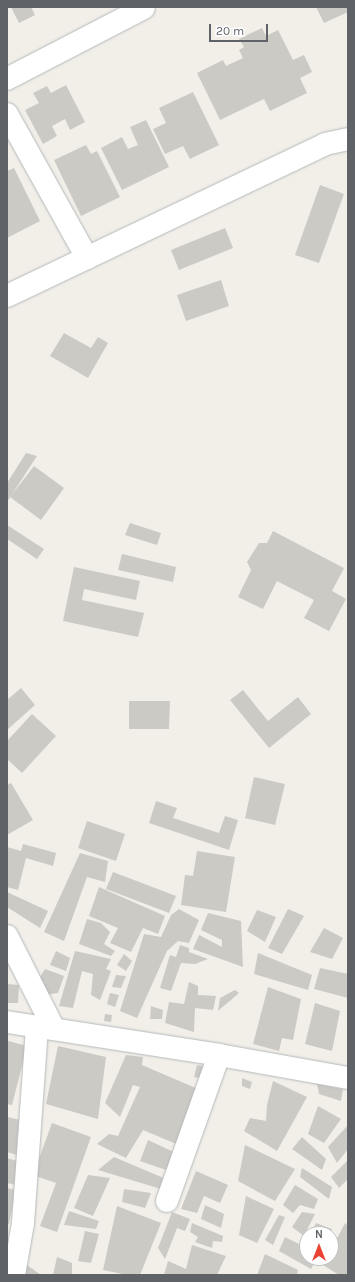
<!DOCTYPE html>
<style>
body{margin:0}
#map{position:relative;width:355px;height:1282px;overflow:hidden;background:#f1efe8;font-family:Karla,sans-serif}
div>[style]{position:absolute}
[style*='--x']{left:calc(var(--x)*1px);top:calc(var(--y)*1px);width:calc(var(--w)*1px);rotate:calc(var(--a)*1deg)}
.building>*{inset:0;background:#cccac5}
.roads{filter:drop-shadow(0 0 1px #b5b8bc) drop-shadow(0 0 1px #b5b8bc)}
.minor>*{height:22px;margin:-11px;padding:0 11px;transform-origin:11px;border-radius:11px;background:#fff}
span{translate:-50% -50%;white-space:nowrap;text-align:center;line-height:1.15;-webkit-text-stroke:3.5px #fff;paint-order:stroke}
.frame{position:absolute;inset:0;border:8px solid #5f6368;pointer-events:none}
.north{position:absolute;left:299px;top:1226px;width:40px;height:40px;box-sizing:border-box;background:#fff;border:1px solid #bfc1c3;border-radius:50%;rotate:0deg;font-size:11px;font-weight:700;line-height:16px;text-align:center;color:#5f6368}
.north::after{content:'';display:block;margin:auto;width:14px;height:18px;background:#ea4335;clip-path:polygon(50% 0,100% 100%,50% 72%,0 100%)}
.scale{position:absolute;left:209px;top:24px;width:59px;height:18px;box-sizing:border-box;border:2px solid #5f6368;border-top:0;padding-left:5px;font-size:12px;line-height:14px;white-space:nowrap;color:#5f6368;-webkit-text-stroke:3px #fff;paint-order:stroke}
</style>
<div id="map">
<div class="building">
<div style="clip-path:polygon(11px 7px,31px 7px,35px 15px,19px 23px)"></div>
<div style="clip-path:polygon(316px 7px,348px 7px,348px 12px,324px 23px)"></div>
<div style="clip-path:polygon(262px 28px,266px 36px,278px 30px,293px 60px,304px 55px,312px 72px,300px 78px,307px 93px,270px 111px,264px 99px,220px 120px,197px 73px,223px 60px,226px 66px,243px 58px,239px 50px,244px 47px,239px 39px)"></div>
<div style="clip-path:polygon(66px 85px,85px 122px,70px 130px,65px 119px,52px 126px,57px 136px,43px 144px,25px 110px,39px 103px,33px 93px,47px 86px,51px 93px)"></div>
<div style="clip-path:polygon(193px 92px,219px 145px,190px 159px,183px 146px,165px 154px,153px 129px,166px 123px,159px 108px)"></div>
<div style="clip-path:polygon(146px 120px,169px 167px,122px 190px,101px 148px,122px 137px,128px 149px,138px 145px,130px 127px)"></div>
<div style="clip-path:polygon(86px 145px,91px 154px,97px 151px,120px 197px,81px 216px,54px 160px)"></div>
<div style="clip-path:polygon(14px 168px,40px 221px,7px 238px,7px 171px)"></div>
<div style="clip-path:polygon(320px 185px,344px 194px,319px 263px,295px 255px)"></div>
<div style="clip-path:polygon(225px 228px,233px 248px,179px 270px,171px 250px)"></div>
<div style="clip-path:polygon(221px 280px,229px 306px,186px 321px,177px 295px)"></div>
<div style="clip-path:polygon(64px 333px,91px 348px,98px 337px,108px 343px,88px 378px,50px 356px)"></div>
<div style="clip-path:polygon(26px 453px,37px 456px,7px 502px,7px 483px)"></div>
<div style="clip-path:polygon(34px 466px,64px 488px,41px 520px,10px 497px)"></div>
<div style="clip-path:polygon(130px 523px,161px 533px,157px 545px,125px 535px)"></div>
<div style="clip-path:polygon(7px 525px,44px 549px,37px 559px,7px 539px)"></div>
<div style="clip-path:polygon(273px 531px,344px 568px,332px 591px,346px 599px,329px 631px,304px 618px,314px 600px,277px 581px,263px 609px,238px 597px,251px 570px,247px 562px,259px 543px,267px 543px)"></div>
<div style="clip-path:polygon(122px 554px,176px 567px,173px 582px,118px 570px)"></div>
<div style="clip-path:polygon(74px 567px,140px 581px,136px 600px,84px 589px,82px 600px,144px 613px,138px 637px,63px 621px)"></div>
<div style="clip-path:polygon(21px 688px,35px 705px,7px 730px,7px 700px)"></div>
<div style="clip-path:polygon(243px 690px,268px 721px,298px 697px,311px 714px,269px 748px,230px 700px)"></div>
<div style="clip-path:polygon(129px 701px,170px 701px,169px 729px,129px 729px)"></div>
<div style="clip-path:polygon(32px 714px,56px 736px,22px 773px,7px 759px,7px 741px)"></div>
<div style="clip-path:polygon(254px 777px,285px 784px,275px 825px,245px 818px)"></div>
<div style="clip-path:polygon(11px 783px,33px 820px,7px 835px,7px 785px)"></div>
<div style="clip-path:polygon(156px 801px,177px 808px,173px 818px,219px 833px,225px 816px,238px 820px,229px 850px,149px 823px)"></div>
<div style="clip-path:polygon(87px 821px,125px 834px,116px 861px,78px 848px)"></div>
<div style="clip-path:polygon(23px 844px,56px 853px,53px 866px,26px 858px,18px 890px,7px 887px,7px 847px,21px 851px)"></div>
<div style="clip-path:polygon(197px 851px,235px 857px,226px 912px,181px 905px,185px 875px,193px 876px)"></div>
<div style="clip-path:polygon(80px 853px,108px 861px,105px 882px,87px 877px,64px 941px,44px 932px)"></div>
<div style="clip-path:polygon(113px 872px,176px 896px,169px 913px,106px 889px)"></div>
<div style="clip-path:polygon(99px 887px,165px 916px,158px 934px,143px 928px,131px 952px,110px 943px,118px 928px,89px 916px)"></div>
<div style="clip-path:polygon(7px 892px,48px 911px,40px 928px,7px 907px)"></div>
<div style="clip-path:polygon(179px 909px,199px 920px,189px 943px,178px 941px,167px 951px,137px 1018px,120px 1011px,144px 934px,161px 937px,171px 915px)"></div>
<div style="clip-path:polygon(288px 909px,304px 916px,282px 954px,268px 948px)"></div>
<div style="clip-path:polygon(257px 910px,276px 917px,265px 942px,247px 931px)"></div>
<div style="clip-path:polygon(208px 913px,241px 921px,243px 967px,193px 949px,199px 935px,222px 947px,222px 940px,201px 930px)"></div>
<div style="clip-path:polygon(87px 919px,101px 923px,110px 932px,104px 944px,115px 951px,111px 956px,79px 944px)"></div>
<div style="clip-path:polygon(324px 928px,343px 938px,332px 959px,310px 952px)"></div>
<div style="clip-path:polygon(180px 945px,189px 948px,189px 952px,208px 959px,195px 964px,181px 963px,171px 991px,160px 988px,170px 955px,176px 957px)"></div>
<div style="clip-path:polygon(56px 951px,70px 958px,66px 971px,50px 965px)"></div>
<div style="clip-path:polygon(75px 951px,111px 959px,106px 969px,111px 971px,100px 1000px,91px 995px,93px 974px,82px 971px,73px 1008px,59px 1006px)"></div>
<div style="clip-path:polygon(258px 953px,312px 975px,308px 990px,254px 974px)"></div>
<div style="clip-path:polygon(124px 954px,132px 961px,126px 971px,117px 965px)"></div>
<div style="clip-path:polygon(320px 968px,348px 974px,348px 998px,314px 989px)"></div>
<div style="clip-path:polygon(45px 969px,64px 976px,58px 993px,44px 995px,37px 982px)"></div>
<div style="clip-path:polygon(116px 975px,126px 976px,121px 988px,112px 987px)"></div>
<div style="clip-path:polygon(189px 982px,198px 986px,198px 995px,216px 996px,213px 1010px,195px 1008px,194px 1032px,165px 1023px,169px 1002px,184px 1004px)"></div>
<div style="clip-path:polygon(7px 984px,19px 985px,18px 1003px,7px 1003px)"></div>
<div style="clip-path:polygon(268px 987px,301px 999px,293px 1040px,282px 1038px,279px 1051px,253px 1044px)"></div>
<div style="clip-path:polygon(235px 990px,239px 993px,218px 1011px,220px 998px)"></div>
<div style="clip-path:polygon(110px 993px,119px 995px,115px 1007px,107px 1004px)"></div>
<div style="clip-path:polygon(315px 1003px,340px 1011px,332px 1051px,305px 1044px)"></div>
<div style="clip-path:polygon(151px 1006px,163px 1010px,162px 1019px,150px 1019px)"></div>
<div style="clip-path:polygon(105px 1014px,112px 1015px,111px 1022px,104px 1021px)"></div>
<div style="clip-path:polygon(8px 1041px,27px 1046px,12px 1105px,7px 1104px)"></div>
<div style="clip-path:polygon(58px 1046px,106px 1057px,98px 1119px,46px 1104px)"></div>
<div style="clip-path:polygon(126px 1055px,143px 1057px,142px 1065px,198px 1089px,181px 1146px,143px 1130px,126px 1158px,97px 1144px,109px 1134px,118px 1136px,140px 1087px,133px 1085px,120px 1117px,105px 1103px)"></div>
<div style="clip-path:polygon(197px 1065px,207px 1067px,203px 1079px,194px 1077px)"></div>
<div style="clip-path:polygon(242px 1078px,252px 1082px,250px 1089px,242px 1086px)"></div>
<div style="clip-path:polygon(273px 1081px,307px 1097px,277px 1151px,244px 1131px,250px 1118px,266px 1121px,267px 1105px)"></div>
<div style="clip-path:polygon(317px 1084px,343px 1089px,341px 1101px,319px 1094px)"></div>
<div style="clip-path:polygon(318px 1106px,341px 1119px,324px 1143px,308px 1134px)"></div>
<div style="clip-path:polygon(7px 1117px,25px 1121px,20px 1156px,7px 1152px)"></div>
<div style="clip-path:polygon(52px 1123px,91px 1137px,57px 1232px,40px 1226px,56px 1183px,33px 1175px)"></div>
<div style="clip-path:polygon(348px 1125px,348px 1149px,337px 1163px,328px 1147px)"></div>
<div style="clip-path:polygon(302px 1137px,326px 1159px,322px 1170px,292px 1149px)"></div>
<div style="clip-path:polygon(148px 1140px,176px 1153px,169px 1171px,140px 1161px)"></div>
<div style="clip-path:polygon(245px 1145px,295px 1169px,275px 1201px,238px 1181px)"></div>
<div style="clip-path:polygon(114px 1157px,166px 1179px,161px 1189px,98px 1170px)"></div>
<div style="clip-path:polygon(7px 1158px,17px 1161px,16px 1185px,7px 1183px)"></div>
<div style="clip-path:polygon(348px 1160px,348px 1179px,339px 1188px,331px 1177px)"></div>
<div style="clip-path:polygon(302px 1168px,332px 1187px,329px 1199px,300px 1177px)"></div>
<div style="clip-path:polygon(196px 1171px,228px 1185px,220px 1203px,204px 1196px,197px 1213px,181px 1209px)"></div>
<div style="clip-path:polygon(88px 1175px,110px 1178px,93px 1216px,74px 1208px)"></div>
<div style="clip-path:polygon(295px 1185px,318px 1199px,314px 1209px,300px 1205px,293px 1213px,283px 1205px)"></div>
<div style="clip-path:polygon(7px 1188px,16px 1190px,9px 1224px,7px 1224px)"></div>
<div style="clip-path:polygon(124px 1189px,151px 1193px,145px 1208px,122px 1202px)"></div>
<div style="clip-path:polygon(246px 1196px,274px 1209px,257px 1243px,239px 1235px)"></div>
<div style="clip-path:polygon(205px 1205px,224px 1214px,221px 1228px,201px 1219px)"></div>
<div style="clip-path:polygon(117px 1206px,161px 1223px,140px 1275px,127px 1275px,103px 1270px)"></div>
<div style="clip-path:polygon(69px 1211px,99px 1221px,96px 1229px,64px 1225px)"></div>
<div style="clip-path:polygon(172px 1212px,190px 1219px,185px 1231px,177px 1228px,165px 1259px,158px 1248px)"></div>
<div style="clip-path:polygon(302px 1212px,315px 1214px,304px 1236px,292px 1227px)"></div>
<div style="clip-path:polygon(279px 1215px,285px 1217px,273px 1245px,265px 1240px)"></div>
<div style="clip-path:polygon(192px 1223px,223px 1236px,222px 1242px,213px 1241px,212px 1248px,195px 1242px,198px 1237px,190px 1232px)"></div>
<div style="clip-path:polygon(316px 1223px,332px 1229px,330px 1234px,311px 1234px)"></div>
<div style="clip-path:polygon(345px 1223px,348px 1226px,348px 1275px,339px 1275px,323px 1265px,327px 1258px,331px 1258px,331px 1250px)"></div>
<div style="clip-path:polygon(85px 1231px,99px 1234px,91px 1263px,78px 1261px)"></div>
<div style="clip-path:polygon(285px 1237px,305px 1247px,307px 1242px,307px 1258px,317px 1258px,311px 1269px,279px 1251px)"></div>
<div style="clip-path:polygon(192px 1245px,226px 1256px,217px 1275px,164px 1275px,168px 1261px,186px 1269px)"></div>
<div style="clip-path:polygon(265px 1254px,298px 1270px,297px 1275px,257px 1275px)"></div>
<div style="clip-path:polygon(57px 1257px,72px 1263px,72px 1275px,53px 1275px)"></div>
<div style="clip-path:polygon(27px 1265px,41px 1275px,25px 1275px)"></div>
</div>
<div class="roads">
<div class="minor">
<div style="--x:7;--y:79;--w:154;--a:-27.4"></div>
<div style="--x:7;--y:114;--w:165;--a:60.9"></div>
<div style="--x:7;--y:296;--w:352;--a:-25.5"></div>
<div style="--x:325;--y:144;--w:24;--a:-12"></div>
<div style="--x:7;--y:936;--w:104;--a:63.2"></div>
<div style="--x:7;--y:1022;--w:215;--a:8.8"></div>
<div style="--x:219;--y:1055;--w:131;--a:10.1"></div>
<div style="--x:167;--y:1201;--w:155;--a:-70.4"></div>
<div style="--x:14;--y:1275;--w:53;--a:-80.2"></div>
<div style="--x:23;--y:1223;--w:196;--a:-85.9"></div>
</div>
</div>
<div class="frame"></div>
<div class="north">N</div>
<div class="scale">20 m</div>
</div>
